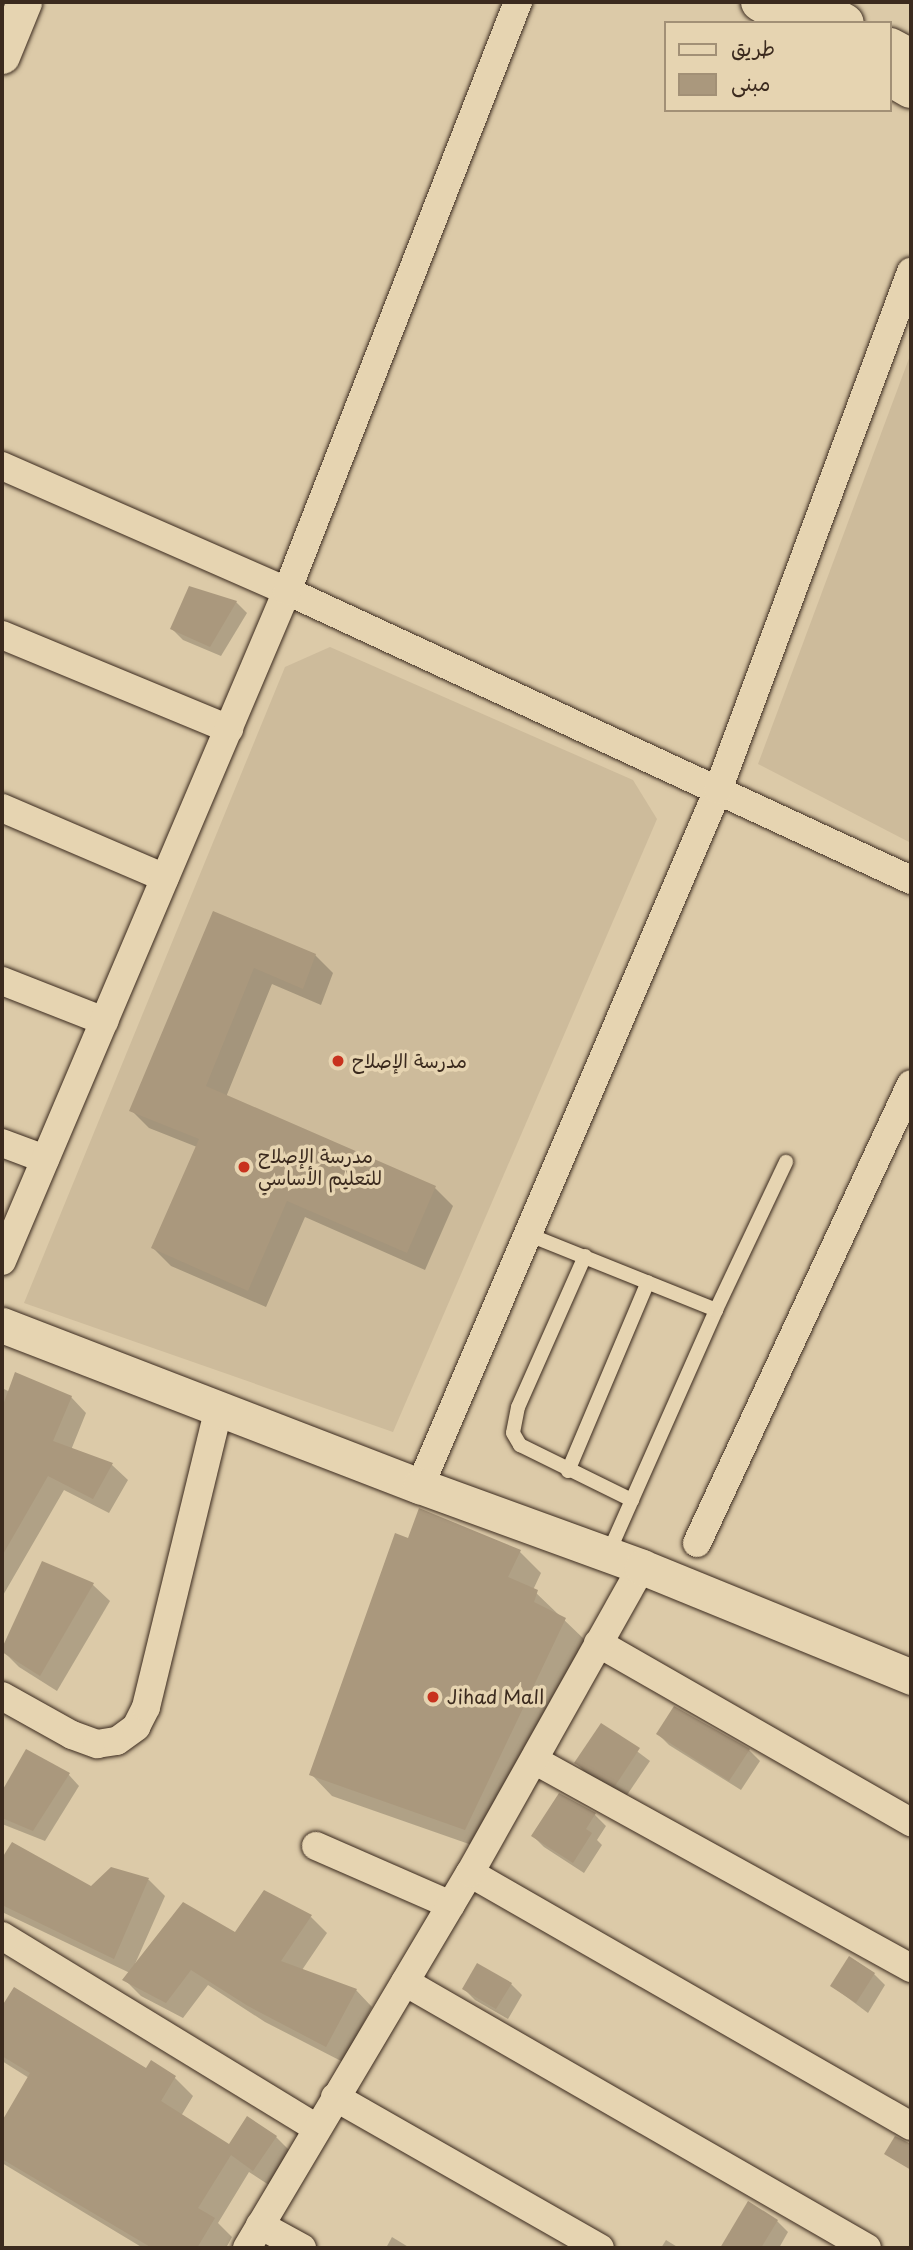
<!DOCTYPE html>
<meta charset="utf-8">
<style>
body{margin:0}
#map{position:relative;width:913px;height:2250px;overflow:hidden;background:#dccaa8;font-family:"Playpen Sans","Playpen Sans Arabic",sans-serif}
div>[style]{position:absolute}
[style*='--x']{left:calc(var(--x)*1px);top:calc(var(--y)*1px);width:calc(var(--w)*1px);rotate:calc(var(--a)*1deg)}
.built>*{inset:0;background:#cdbb9b}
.shadow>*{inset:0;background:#0003}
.building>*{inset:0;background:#aa987d}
.roads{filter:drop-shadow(0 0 2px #3b2a1e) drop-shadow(0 0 2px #3b2a1e)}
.service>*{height:14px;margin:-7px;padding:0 7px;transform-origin:7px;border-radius:7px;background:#e6d4b1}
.minor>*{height:28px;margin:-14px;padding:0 14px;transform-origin:14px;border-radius:14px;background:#e6d4b1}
.tertiary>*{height:35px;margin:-17.5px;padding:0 17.5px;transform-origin:17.5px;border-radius:17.5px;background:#e6d4b1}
.primary>*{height:38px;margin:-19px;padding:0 19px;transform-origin:19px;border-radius:19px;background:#e6d4b1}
.dots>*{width:19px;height:19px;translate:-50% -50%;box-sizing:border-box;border:4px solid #e6d4b1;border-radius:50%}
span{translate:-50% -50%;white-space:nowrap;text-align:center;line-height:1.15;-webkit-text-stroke:7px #e6d4b1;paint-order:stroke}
.poi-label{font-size:19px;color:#3b2a1e}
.left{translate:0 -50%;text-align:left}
.frame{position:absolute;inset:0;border:4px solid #3b2a1e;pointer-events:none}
.legend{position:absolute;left:664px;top:21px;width:228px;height:91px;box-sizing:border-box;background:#e6d4b1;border:2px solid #a29076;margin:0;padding:9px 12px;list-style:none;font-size:21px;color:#3b2a1e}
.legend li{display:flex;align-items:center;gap:14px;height:35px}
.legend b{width:35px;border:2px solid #a29076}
</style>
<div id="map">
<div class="built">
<div style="clip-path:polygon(911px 353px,911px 843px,758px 764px)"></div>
<div style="clip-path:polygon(330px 647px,633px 780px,657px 819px,393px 1432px,24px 1303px,285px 667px)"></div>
</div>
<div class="shadow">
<div style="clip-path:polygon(236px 602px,247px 613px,221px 656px,183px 640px,172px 629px)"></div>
<div style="clip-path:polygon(214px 913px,315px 955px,333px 973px,321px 1005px,272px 984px,226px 1097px,435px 1188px,453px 1206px,425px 1270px,305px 1217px,266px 1307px,171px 1266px,153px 1248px,197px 1147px,149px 1128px,131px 1110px)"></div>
<div style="clip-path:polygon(2px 1388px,10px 1392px,71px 1397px,86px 1413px,71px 1450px,112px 1465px,128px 1480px,109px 1513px,64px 1490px,2px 1597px)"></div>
<div style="clip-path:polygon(409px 1540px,520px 1552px,541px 1573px,533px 1590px,586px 1641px,486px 1850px,332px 1796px,311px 1774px)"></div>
<div style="clip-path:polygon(43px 1563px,93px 1585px,110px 1601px,57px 1691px,19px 1667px,3px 1651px)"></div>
<div style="clip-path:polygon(602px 1725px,650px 1761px,627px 1795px,587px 1774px,576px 1763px)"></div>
<div style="clip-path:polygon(658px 1734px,749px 1750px,760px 1761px,741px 1790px,669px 1745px)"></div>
<div style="clip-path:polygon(26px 1752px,69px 1775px,79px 1786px,45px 1841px,2px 1824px,2px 1795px)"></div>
<div style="clip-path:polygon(559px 1795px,595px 1815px,606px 1826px,597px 1840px,602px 1845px,584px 1873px,544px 1847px,533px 1836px)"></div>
<div style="clip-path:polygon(12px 1844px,92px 1888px,111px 1869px,149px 1880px,165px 1896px,135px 1964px,311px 1917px,327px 1933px,302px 1970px,356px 1990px,372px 2007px,343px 2062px,265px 2022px,208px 1985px,183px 2018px,141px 1996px,125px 1980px,130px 1973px,2px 1912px,2px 1862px)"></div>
<div style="clip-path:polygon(874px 1974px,885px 1985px,868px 2013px,832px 1986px)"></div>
<div style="clip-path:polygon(511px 1984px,522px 1995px,508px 2019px,475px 2000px,464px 1989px)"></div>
<div style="clip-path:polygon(14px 1989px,147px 2070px,175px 2078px,193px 2096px,181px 2116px,230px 2146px,276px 2137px,294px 2155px,272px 2187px,249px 2172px,218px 2223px,232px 2237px,226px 2248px,143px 2248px,2px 2163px,2px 2124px,29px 2078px,2px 2061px,2px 2010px)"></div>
<div style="clip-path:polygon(777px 2221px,788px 2232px,779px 2248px,753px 2248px,743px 2242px)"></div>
<div style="clip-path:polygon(392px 2237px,410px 2248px,386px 2248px)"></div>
<div style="clip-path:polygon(666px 2240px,679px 2248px,661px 2248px)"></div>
</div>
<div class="building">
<div style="clip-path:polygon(189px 586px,237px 601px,210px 647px,170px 629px)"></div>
<div style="clip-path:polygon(213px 911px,316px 954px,303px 989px,254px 968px,206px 1086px,436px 1186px,407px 1253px,287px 1201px,248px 1291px,151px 1248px,199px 1139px,129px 1111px)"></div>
<div style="clip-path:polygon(15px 1372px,72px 1396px,53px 1441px,113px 1463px,93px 1499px,48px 1476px,2px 1556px,2px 1408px)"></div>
<div style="clip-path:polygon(419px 1508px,521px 1550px,508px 1577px,538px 1590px,534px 1602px,566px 1618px,465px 1830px,309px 1775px,395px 1533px,408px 1538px)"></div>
<div style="clip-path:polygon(42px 1561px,94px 1583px,40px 1676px,2px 1652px,2px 1648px)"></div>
<div style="clip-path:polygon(674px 1706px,750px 1749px,729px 1781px,656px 1734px)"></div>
<div style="clip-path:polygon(601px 1723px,640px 1748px,615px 1786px,574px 1763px)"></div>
<div style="clip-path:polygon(26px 1749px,70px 1773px,33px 1831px,2px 1818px,2px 1791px)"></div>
<div style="clip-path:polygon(559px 1793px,596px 1813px,586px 1829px,592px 1833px,573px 1863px,531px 1836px)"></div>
<div style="clip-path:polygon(12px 1842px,91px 1886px,111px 1867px,149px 1878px,114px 1959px,2px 1905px,2px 1858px)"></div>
<div style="clip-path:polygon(264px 1890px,312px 1915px,281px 1961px,357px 1989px,326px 2047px,248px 2006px,191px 1970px,166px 2003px,122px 1980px,183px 1902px,235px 1932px)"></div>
<div style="clip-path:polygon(849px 1956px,875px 1973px,856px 2003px,830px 1986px)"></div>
<div style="clip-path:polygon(477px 1963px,512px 1983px,496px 2009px,462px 1989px)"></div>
<div style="clip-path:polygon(14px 1987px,146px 2068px,151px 2060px,176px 2076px,161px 2101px,229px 2144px,247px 2116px,277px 2136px,253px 2171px,231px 2155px,198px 2208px,215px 2218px,197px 2248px,152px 2248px,2px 2159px,2px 2121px,30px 2073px,2px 2056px,2px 2006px)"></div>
<div style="clip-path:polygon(895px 2136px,911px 2144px,911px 2170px,884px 2154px)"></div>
<div style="clip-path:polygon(748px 2201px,778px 2220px,761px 2248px,720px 2248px)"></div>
</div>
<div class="roads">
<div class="service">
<div style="--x:527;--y:1234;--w:204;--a:21.9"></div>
<div style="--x:585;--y:1256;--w:165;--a:113.9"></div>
<div style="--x:518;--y:1407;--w:26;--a:101"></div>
<div style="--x:513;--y:1433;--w:14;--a:60"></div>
<div style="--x:520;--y:1445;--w:125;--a:26.2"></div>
<div style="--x:568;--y:1471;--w:205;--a:-67.1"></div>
<div style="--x:608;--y:1554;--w:267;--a:-66.1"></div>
<div style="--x:716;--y:1310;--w:164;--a:-64.7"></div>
</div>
<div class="minor">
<div style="--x:2;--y:466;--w:311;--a:23.7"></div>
<div style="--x:287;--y:591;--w:688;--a:24.85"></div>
<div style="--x:2;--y:635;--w:246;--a:22.5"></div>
<div style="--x:2;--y:808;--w:177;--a:23.2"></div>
<div style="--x:2;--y:981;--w:110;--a:21.4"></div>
<div style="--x:2;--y:1143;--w:46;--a:20.4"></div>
<div style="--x:2;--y:1261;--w:728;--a:-66.96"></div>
<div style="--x:287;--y:591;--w:633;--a:-68.59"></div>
<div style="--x:420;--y:1486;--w:757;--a:-66.82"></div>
<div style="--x:718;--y:790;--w:553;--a:-69.57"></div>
<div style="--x:697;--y:1543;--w:506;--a:-65"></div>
<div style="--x:598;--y:1643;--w:361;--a:29.8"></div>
<div style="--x:2;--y:1696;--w:80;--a:29.1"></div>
<div style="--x:72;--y:1735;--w:27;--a:20"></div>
<div style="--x:97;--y:1744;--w:20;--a:-9"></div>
<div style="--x:117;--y:1741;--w:24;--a:-36"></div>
<div style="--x:136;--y:1727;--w:22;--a:-63"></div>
<div style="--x:146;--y:1707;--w:308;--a:-76.3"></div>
<div style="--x:534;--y:1760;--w:431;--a:28.9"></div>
<div style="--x:316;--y:1846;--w:147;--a:23.6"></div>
<div style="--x:470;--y:1873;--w:508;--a:29.84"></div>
<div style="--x:2;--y:1936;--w:369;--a:31.4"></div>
<div style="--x:405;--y:1982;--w:533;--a:29.93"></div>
<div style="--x:335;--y:2097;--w:305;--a:29.7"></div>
<div style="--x:260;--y:2225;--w:48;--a:28.7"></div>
<div style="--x:247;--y:2248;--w:436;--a:-59.3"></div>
<div style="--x:470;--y:1873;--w:351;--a:-60.7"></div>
</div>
<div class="tertiary">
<div style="--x:2;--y:56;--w:58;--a:-67.8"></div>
<div style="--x:2;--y:1325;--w:448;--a:21.1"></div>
<div style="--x:420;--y:1486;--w:236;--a:20"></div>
<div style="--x:642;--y:1567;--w:291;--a:22.2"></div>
</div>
<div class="primary">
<div style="--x:760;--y:2;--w:42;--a:30.3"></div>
<div style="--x:807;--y:2;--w:43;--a:28.9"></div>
<div style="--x:890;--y:47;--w:24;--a:28"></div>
<div style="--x:890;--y:77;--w:24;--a:30"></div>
</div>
</div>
<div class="dots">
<div style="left:338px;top:1061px;background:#c8321e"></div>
<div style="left:244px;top:1167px;background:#c8321e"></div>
<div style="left:433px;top:1697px;background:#c8321e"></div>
</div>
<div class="poi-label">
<span class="left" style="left:352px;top:1061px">مدرسة الإصلاح</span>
<span class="left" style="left:258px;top:1167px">مدرسة الإصلاح<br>للتعليم الأساسي</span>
<span class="left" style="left:447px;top:1697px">Jihad Mall</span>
</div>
<div class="frame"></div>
<ul class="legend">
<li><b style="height:9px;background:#e6d4b1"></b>طريق</li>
<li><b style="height:19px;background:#aa987d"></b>مبنى</li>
</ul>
</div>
